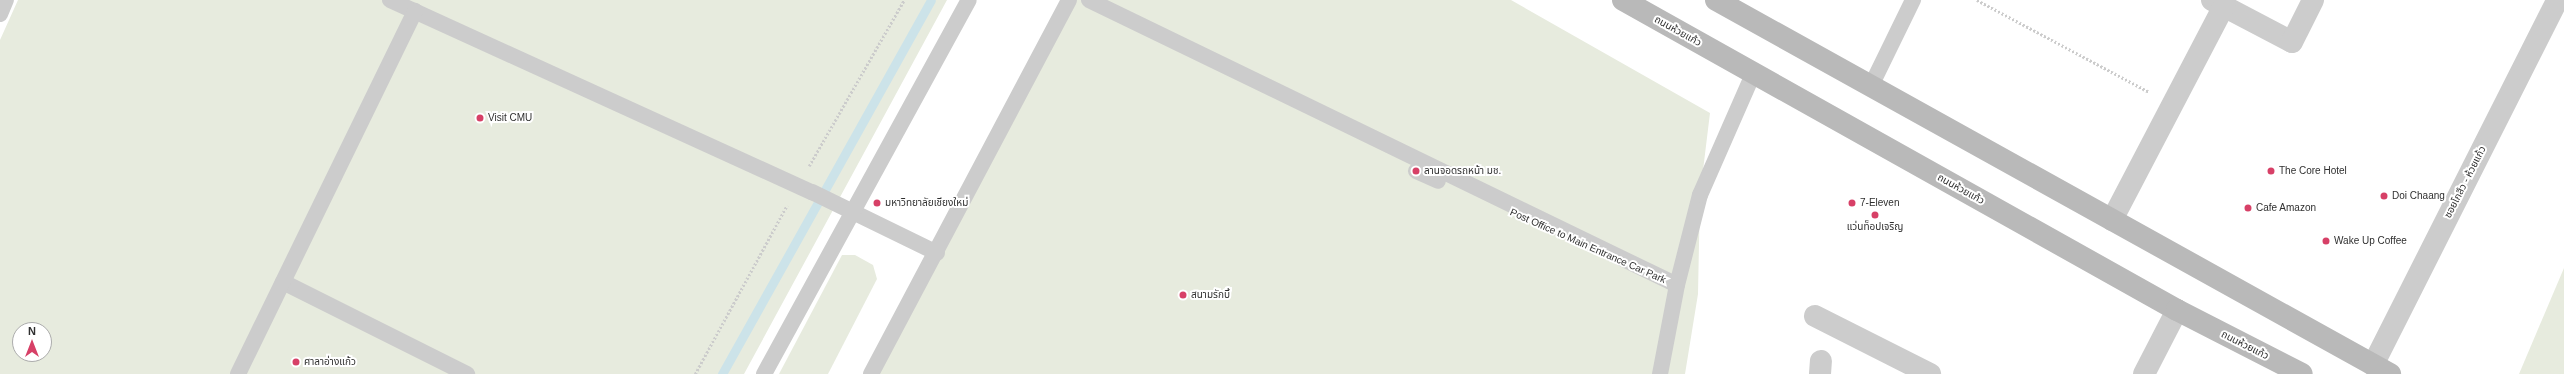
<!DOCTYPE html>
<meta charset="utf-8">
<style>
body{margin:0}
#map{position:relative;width:2564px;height:374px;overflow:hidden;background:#fff;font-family:Arial,"Noto Sans Thai",sans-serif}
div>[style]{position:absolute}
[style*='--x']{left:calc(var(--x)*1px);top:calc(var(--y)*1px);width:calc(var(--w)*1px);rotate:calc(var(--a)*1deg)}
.green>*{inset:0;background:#e7ebde}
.stream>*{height:9px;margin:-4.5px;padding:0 4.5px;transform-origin:4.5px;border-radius:4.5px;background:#cce3e9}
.path>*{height:2.5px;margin-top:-1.25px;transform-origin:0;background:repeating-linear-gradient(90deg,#ccc 0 2px,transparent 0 4px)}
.lane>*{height:16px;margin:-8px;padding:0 8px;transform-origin:8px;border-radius:8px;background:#ccc}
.street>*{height:22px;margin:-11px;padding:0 11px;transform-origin:11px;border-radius:11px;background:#ccc}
.secondary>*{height:22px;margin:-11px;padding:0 11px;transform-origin:11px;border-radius:11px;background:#b9b9b9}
.dots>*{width:11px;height:11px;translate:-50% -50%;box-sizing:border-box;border:2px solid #fff;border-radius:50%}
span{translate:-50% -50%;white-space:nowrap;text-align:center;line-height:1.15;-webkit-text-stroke:4px #fff;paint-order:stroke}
.street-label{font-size:10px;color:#2f2f2f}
.poi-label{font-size:10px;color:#2f2f2f}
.left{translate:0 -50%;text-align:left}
.north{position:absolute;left:12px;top:322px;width:40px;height:40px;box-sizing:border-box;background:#fff;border:1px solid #acacac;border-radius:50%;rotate:0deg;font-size:11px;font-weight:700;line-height:16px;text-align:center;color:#2f2f2f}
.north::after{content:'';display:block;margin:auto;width:14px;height:18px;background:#d74067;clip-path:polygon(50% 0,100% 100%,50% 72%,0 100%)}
</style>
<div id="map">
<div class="green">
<div style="clip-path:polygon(evenodd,18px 0,947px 0,744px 374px,0 374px,0 40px,18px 0,20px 330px,44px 330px,44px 354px,20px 354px,20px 330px)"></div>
<div style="clip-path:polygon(1075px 0,1511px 0,1710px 113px,1700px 195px,1698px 294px,1685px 374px,871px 374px)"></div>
<div style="clip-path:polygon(842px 255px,855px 255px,873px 265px,877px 279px,828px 374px,779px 374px)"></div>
<div style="clip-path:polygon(2564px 268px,2564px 374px,2519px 374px)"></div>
</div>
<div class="stream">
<div style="--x:722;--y:374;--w:428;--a:-60.8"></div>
</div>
<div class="path">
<div style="--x:1977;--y:0;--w:195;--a:28.1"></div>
<div style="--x:809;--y:166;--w:191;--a:-60.2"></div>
<div style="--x:695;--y:374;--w:192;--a:-61.4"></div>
</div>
<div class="lane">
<div style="--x:390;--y:0;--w:464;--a:24.5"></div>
<div style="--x:812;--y:192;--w:139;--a:26"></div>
<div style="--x:1089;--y:0;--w:653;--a:25.86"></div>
<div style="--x:1677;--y:285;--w:91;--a:100.8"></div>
<div style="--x:0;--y:14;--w:15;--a:-67"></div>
<div style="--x:1871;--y:86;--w:96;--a:-64"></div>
<div style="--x:1416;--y:171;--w:24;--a:24"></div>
<div style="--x:283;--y:282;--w:206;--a:26.6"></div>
<div style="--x:1677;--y:285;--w:93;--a:-75.7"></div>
<div style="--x:1700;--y:195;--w:134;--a:-66.3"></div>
<div style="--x:238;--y:374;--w:404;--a:-64"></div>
<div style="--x:764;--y:374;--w:426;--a:-61.3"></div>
<div style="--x:871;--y:374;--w:423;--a:-62.1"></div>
</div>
<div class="street">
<div style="--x:2212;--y:0;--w:90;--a:27.7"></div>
<div style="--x:2292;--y:42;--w:47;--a:-63.4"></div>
<div style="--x:2112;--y:220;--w:242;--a:-62.4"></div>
<div style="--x:1815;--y:316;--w:129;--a:26.8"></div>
<div style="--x:2373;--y:365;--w:409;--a:-63.2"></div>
<div style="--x:1820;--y:374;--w:13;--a:-86"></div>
<div style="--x:2144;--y:374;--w:72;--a:-62.7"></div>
</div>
<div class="secondary">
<div style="--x:1623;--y:0;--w:635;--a:29.23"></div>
<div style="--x:2177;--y:310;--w:140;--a:27.1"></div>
<div style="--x:1716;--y:0;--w:771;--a:29.03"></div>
</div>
<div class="dots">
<div style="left:480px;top:118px;background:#d74067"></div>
<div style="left:1416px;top:171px;background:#d74067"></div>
<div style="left:2271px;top:171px;background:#d74067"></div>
<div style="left:2384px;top:196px;background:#d74067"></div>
<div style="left:877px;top:203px;background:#d74067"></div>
<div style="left:1852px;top:203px;background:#d74067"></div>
<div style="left:2248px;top:208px;background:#d74067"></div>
<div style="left:1875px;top:215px;background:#d74067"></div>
<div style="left:2326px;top:241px;background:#d74067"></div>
<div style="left:1183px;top:295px;background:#d74067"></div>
<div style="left:296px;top:362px;background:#d74067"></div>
</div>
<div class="street-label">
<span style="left:1678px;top:31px;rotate:29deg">ถนนห้วยแก้ว</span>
<span style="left:2465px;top:182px;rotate:-63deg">ซอยโกสึว - ห้วยแก้ว</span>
<span style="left:1961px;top:189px;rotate:29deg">ถนนห้วยแก้ว</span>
<span style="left:1588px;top:246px;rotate:24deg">Post Office to Main Entrance Car Park</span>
<span style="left:2245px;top:345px;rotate:27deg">ถนนห้วยแก้ว</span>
</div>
<div class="poi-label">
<span class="left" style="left:488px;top:118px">Visit CMU</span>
<span class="left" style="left:1424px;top:171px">ลานจอดรถหน้า มช.</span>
<span class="left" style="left:2279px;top:171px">The Core Hotel</span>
<span class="left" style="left:2392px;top:196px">Doi Chaang</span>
<span class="left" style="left:885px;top:203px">มหาวิทยาลัยเชียงใหม่</span>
<span class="left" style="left:1860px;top:203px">7-Eleven</span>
<span class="left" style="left:2256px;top:208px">Cafe Amazon</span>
<span style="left:1875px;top:227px">แว่นท็อปเจริญ</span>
<span class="left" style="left:2334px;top:241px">Wake Up Coffee</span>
<span class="left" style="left:1191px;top:295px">สนามรักบี้</span>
<span class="left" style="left:304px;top:362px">ศาลาอ่างแก้ว</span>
</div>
<div class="north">N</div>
</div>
